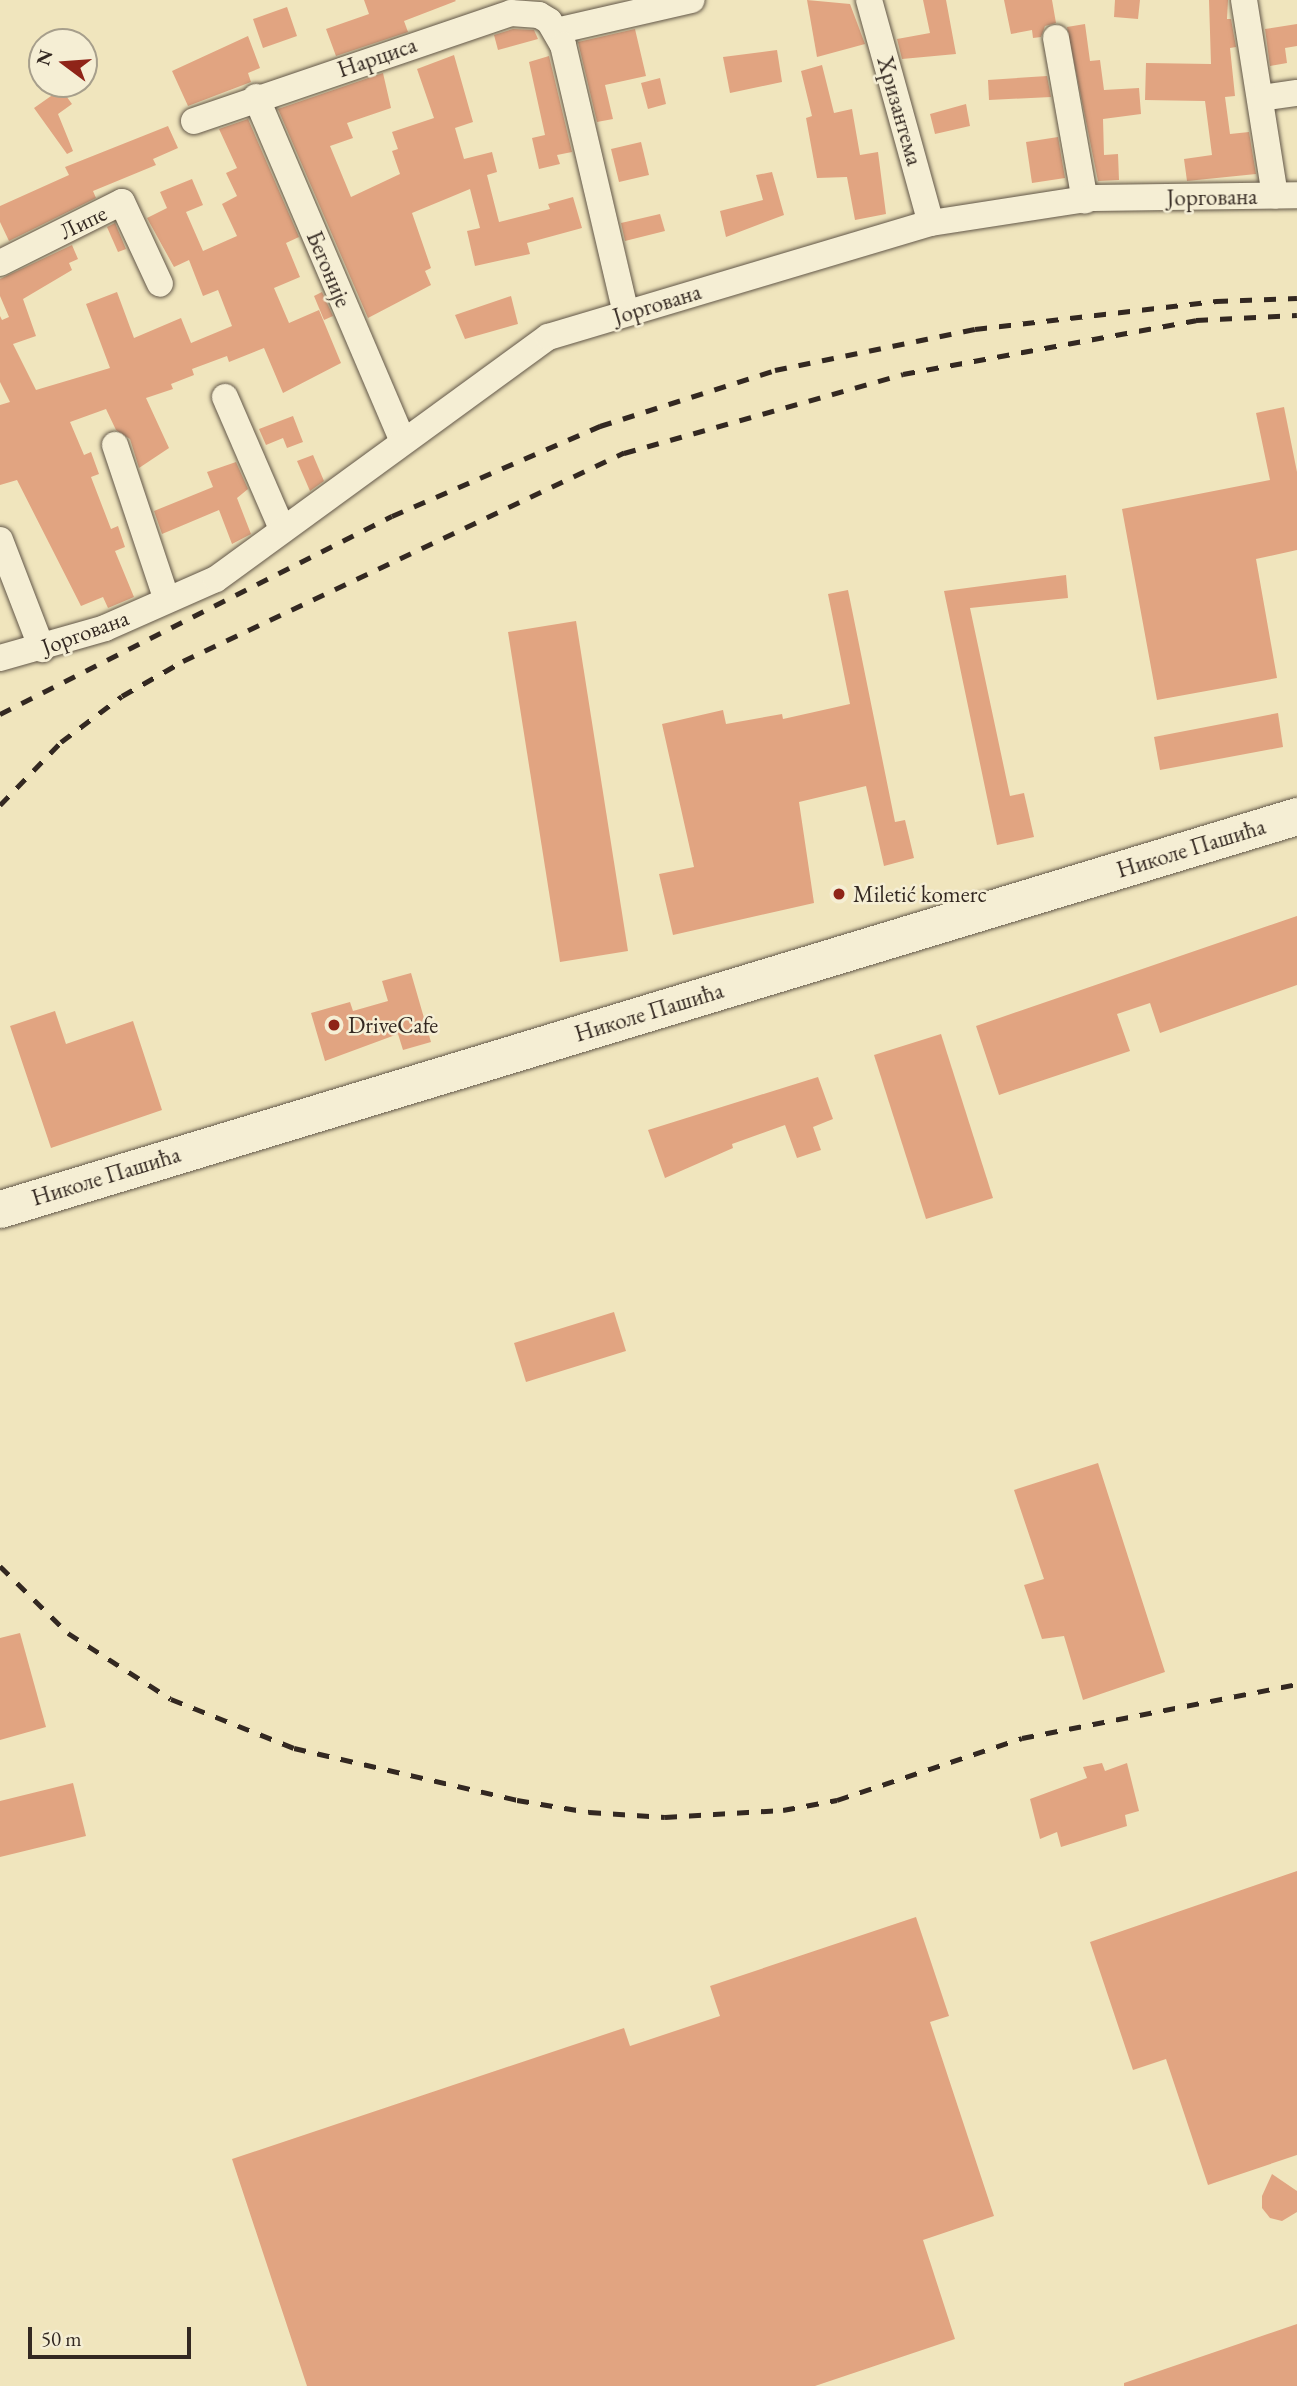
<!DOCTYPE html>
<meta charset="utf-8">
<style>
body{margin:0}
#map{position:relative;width:1297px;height:2386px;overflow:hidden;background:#f0e5bd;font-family:"EB Garamond",serif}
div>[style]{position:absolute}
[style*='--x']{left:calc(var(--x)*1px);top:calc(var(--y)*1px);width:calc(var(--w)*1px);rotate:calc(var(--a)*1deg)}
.building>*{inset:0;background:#e1a481}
.roads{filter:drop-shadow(0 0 2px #625748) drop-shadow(0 0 2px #625748)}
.street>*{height:26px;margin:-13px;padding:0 13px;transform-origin:13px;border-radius:13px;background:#f5eed4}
.secondary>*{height:37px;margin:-18.5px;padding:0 18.5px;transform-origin:18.5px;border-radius:18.5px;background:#f5eed4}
.rail>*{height:5px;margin-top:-2.5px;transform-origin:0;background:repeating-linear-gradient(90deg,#332821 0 12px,transparent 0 24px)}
.dots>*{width:19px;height:19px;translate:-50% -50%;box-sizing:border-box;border:4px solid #f5eed4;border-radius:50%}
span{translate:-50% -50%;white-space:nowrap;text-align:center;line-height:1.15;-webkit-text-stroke:5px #f5eed4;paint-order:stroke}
.street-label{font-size:23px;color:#332821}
.poi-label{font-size:23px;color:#332821}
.left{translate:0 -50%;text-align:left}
.north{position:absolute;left:28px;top:28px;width:70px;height:70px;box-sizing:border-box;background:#f5eed4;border:2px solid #a79f8c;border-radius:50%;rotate:286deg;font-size:19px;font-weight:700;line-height:28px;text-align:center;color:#332821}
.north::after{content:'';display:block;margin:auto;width:24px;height:32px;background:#8f2418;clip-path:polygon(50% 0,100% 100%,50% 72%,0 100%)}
.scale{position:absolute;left:28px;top:2327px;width:163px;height:32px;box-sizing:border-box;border:4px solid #332821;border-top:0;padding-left:9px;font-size:21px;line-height:24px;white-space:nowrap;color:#332821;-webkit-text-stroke:5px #f5eed4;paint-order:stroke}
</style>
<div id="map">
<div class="building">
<div style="clip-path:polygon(364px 0,455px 0,456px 1px,404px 21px,408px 32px,336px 56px,326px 29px,369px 14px)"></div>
<div style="clip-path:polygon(807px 0,850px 4px,865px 44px,817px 57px)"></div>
<div style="clip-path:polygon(923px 0,946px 0,956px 54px,902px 59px,897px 39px,930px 33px)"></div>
<div style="clip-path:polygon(1004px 0,1052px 0,1056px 23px,1045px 26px,1041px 37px,1033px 38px,1032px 30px,1011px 34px)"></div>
<div style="clip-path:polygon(1115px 0,1140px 0,1138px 19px,1114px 17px)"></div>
<div style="clip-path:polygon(1209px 0,1228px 0,1227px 19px,1231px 19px,1236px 47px,1230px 48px,1235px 96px,1225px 97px,1230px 134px,1249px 132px,1256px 174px,1187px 181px,1184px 159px,1212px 155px,1205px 101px,1145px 100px,1146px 63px,1211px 64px)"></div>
<div style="clip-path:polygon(287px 7px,297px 36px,263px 48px,253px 19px)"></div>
<div style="clip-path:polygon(1085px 24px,1090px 61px,1100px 60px,1104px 90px,1139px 88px,1141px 114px,1103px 119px,1104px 155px,1118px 154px,1119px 180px,1098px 181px,1067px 27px)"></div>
<div style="clip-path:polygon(1297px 24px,1297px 46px,1285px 48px,1287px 63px,1270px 66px,1265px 29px)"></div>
<div style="clip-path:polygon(513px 29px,534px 30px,538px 39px,498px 50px,494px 35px)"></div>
<div style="clip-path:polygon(635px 29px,646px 76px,605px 85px,613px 119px,597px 122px,578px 42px)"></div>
<div style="clip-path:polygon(248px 36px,260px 68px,248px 73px,251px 82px,188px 106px,172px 71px)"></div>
<div style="clip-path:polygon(777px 50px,782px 82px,730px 93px,723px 57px)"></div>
<div style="clip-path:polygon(454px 55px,473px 122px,455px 128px,464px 159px,492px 152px,497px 172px,487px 175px,499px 222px,550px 209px,548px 204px,573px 197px,582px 228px,527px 243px,530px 254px,475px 266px,467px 231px,480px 228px,470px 189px,412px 213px,431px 268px,425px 271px,431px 285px,368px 318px,278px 109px,383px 73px,391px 108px,347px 123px,353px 138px,330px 146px,351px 197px,400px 174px,392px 151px,398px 149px,392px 132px,434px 118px,417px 69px)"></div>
<div style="clip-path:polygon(549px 56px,572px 152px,557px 155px,560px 164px,539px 169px,532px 138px,545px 135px,529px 62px)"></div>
<div style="clip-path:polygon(822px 65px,834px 113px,852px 109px,860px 155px,878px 152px,886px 214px,855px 220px,847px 177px,817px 178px,806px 118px,812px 116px,801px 71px)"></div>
<div style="clip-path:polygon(1047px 76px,1051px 97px,989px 100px,988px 80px)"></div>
<div style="clip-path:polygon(660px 78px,666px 104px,648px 109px,641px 83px)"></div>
<div style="clip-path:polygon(61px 89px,72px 104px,58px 114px,73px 151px,67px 154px,34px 108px)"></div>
<div style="clip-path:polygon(966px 104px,970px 126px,935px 134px,930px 114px)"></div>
<div style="clip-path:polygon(248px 119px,299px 237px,286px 243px,300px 277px,274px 288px,289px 323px,319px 310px,341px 363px,283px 393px,264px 348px,229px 362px,227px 356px,192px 369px,194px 375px,171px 384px,173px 389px,146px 398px,169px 448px,139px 468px,130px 439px,116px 430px,106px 409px,70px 422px,84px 455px,91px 452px,99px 474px,91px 477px,111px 529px,118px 526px,125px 547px,115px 551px,134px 597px,108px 608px,103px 597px,81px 606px,17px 480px,0 485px,0 405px,10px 402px,0 382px,0 316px,2px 320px,9px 317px,0 296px,0 279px,72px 245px,78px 259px,69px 263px,72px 270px,23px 299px,36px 336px,13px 344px,36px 390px,110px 368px,86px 304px,117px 292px,134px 338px,181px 318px,191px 343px,232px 326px,218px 290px,203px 296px,189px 260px,174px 267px,147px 218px,167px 208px,160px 192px,192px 179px,203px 205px,186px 212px,203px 251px,237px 236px,222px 204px,237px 196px,226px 173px,237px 168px,219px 129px)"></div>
<div style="clip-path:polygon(168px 126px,178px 148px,153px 159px,156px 165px,93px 191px,96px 198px,9px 241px,0 222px,0 206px,69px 175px,65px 167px)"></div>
<div style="clip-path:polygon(1058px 137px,1065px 178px,1032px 183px,1026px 142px)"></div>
<div style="clip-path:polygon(641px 142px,649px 175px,619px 182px,611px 149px)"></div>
<div style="clip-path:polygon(772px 172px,784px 215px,726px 237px,720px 211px,763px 200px,756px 175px)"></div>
<div style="clip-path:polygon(660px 214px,665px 231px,625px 241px,621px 223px)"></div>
<div style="clip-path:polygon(115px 223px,126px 249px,118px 252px,107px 227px)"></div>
<div style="clip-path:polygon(322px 292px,333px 316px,324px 320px,314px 296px)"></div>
<div style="clip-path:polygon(511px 296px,518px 324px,465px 339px,455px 315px)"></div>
<div style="clip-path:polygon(1284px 407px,1297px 472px,1297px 550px,1256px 559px,1277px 678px,1157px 700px,1122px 509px,1270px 480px,1256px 413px)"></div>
<div style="clip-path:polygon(293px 416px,303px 442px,287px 448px,283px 438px,266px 445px,259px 429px)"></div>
<div style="clip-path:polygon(313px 455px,324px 481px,310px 491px,297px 461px)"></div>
<div style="clip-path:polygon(236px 462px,248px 489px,237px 498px,251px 534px,232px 544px,219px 510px,162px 534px,154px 511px,213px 487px,207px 472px)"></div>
<div style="clip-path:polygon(1066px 575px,1068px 598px,970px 608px,1010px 796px,1024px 793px,1034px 837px,997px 845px,944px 591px)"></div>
<div style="clip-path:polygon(848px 590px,895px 822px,905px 820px,914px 858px,884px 866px,866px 786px,799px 802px,814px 903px,673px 935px,659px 874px,694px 867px,662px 724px,723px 710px,726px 724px,782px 714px,783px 719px,850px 704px,828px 594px)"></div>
<div style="clip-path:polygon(576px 621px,628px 951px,560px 962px,508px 632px)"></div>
<div style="clip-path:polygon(1278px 713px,1283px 747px,1160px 770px,1154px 737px)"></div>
<div style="clip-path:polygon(1297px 916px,1297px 985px,1160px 1033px,1150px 1003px,1117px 1014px,1130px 1051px,999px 1095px,976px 1026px)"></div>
<div style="clip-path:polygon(411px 973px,431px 1042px,403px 1050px,398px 1034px,325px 1061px,311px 1013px,350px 1002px,353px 1011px,388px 1001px,382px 981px)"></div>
<div style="clip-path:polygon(55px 1011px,66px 1044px,133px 1021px,162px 1110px,51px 1148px,10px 1026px)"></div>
<div style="clip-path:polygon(941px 1034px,993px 1198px,926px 1219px,874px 1055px)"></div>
<div style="clip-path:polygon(818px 1077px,833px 1119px,813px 1127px,821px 1150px,797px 1158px,785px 1125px,732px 1144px,733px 1148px,665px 1178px,648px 1130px)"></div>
<div style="clip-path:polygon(614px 1312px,626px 1351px,526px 1382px,514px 1343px)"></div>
<div style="clip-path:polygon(1098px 1463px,1165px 1672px,1083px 1700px,1064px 1636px,1042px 1639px,1024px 1585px,1044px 1579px,1014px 1490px)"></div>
<div style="clip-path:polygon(20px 1633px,46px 1727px,0 1740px,0 1638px)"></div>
<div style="clip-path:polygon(1102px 1763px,1105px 1771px,1127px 1763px,1139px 1811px,1125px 1815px,1127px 1826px,1061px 1847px,1057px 1832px,1040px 1839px,1030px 1799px,1087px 1778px,1083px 1767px)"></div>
<div style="clip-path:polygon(73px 1783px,86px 1836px,0 1857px,0 1801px)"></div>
<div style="clip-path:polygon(1297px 1871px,1297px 2155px,1208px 2185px,1166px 2059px,1133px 2070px,1090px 1942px)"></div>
<div style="clip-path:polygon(916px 1917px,949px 2016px,930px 2022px,994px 2216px,923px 2240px,955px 2339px,815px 2386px,307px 2386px,232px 2159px,624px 2028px,630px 2046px,720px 2016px,710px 1986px)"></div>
<div style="clip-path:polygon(1272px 2174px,1297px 2191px,1297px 2212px,1282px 2221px,1270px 2218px,1262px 2208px,1262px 2196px)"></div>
<div style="clip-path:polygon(1297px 2324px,1297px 2386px,1124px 2386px,1124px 2383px)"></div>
</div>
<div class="roads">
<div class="street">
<div style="--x:869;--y:0;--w:231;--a:74.5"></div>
<div style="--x:1244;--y:0;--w:198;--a:81"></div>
<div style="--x:556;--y:31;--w:139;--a:-12.9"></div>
<div style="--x:1056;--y:38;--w:165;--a:79.9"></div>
<div style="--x:256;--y:97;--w:374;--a:66.9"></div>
<div style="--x:1261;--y:98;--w:36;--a:-8"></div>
<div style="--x:194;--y:121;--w:335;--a:-18.8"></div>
<div style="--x:511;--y:13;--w:28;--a:4"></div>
<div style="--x:539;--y:15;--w:12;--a:31"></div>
<div style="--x:549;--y:21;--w:28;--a:60"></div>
<div style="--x:563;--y:45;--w:275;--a:76.8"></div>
<div style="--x:0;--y:263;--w:136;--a:-26.6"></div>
<div style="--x:122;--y:202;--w:90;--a:65.1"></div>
<div style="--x:225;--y:397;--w:144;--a:66.6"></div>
<div style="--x:115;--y:445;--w:163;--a:71.5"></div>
<div style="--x:0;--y:540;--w:117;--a:68.9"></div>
<div style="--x:0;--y:658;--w:109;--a:-15.9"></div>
<div style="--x:105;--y:628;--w:121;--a:-23.8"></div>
<div style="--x:216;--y:579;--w:411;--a:-36.1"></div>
<div style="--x:548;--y:337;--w:400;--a:-16.6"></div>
<div style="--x:931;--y:223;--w:164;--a:-8.8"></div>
<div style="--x:1093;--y:198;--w:204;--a:-0.8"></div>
</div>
<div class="secondary">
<div style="--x:0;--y:1209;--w:1355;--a:-16.86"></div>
</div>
</div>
<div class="rail">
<div style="--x:0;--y:714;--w:439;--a:-26.8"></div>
<div style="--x:392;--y:516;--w:227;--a:-23.4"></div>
<div style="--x:600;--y:426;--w:184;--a:-17.7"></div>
<div style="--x:775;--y:370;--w:204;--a:-11.6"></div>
<div style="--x:975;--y:329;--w:243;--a:-6.6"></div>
<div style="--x:1216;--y:301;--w:81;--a:-2.1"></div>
<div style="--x:0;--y:805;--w:88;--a:-45.9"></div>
<div style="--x:61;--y:742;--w:76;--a:-37"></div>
<div style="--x:122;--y:696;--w:70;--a:-29.8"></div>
<div style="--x:183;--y:661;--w:488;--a:-25.3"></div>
<div style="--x:624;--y:453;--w:290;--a:-15.8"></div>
<div style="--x:903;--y:374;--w:298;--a:-10.4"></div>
<div style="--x:1196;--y:320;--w:101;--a:-2.8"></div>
<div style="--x:0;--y:1566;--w:95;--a:44.6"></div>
<div style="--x:68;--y:1633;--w:122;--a:32.7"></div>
<div style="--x:171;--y:1699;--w:132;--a:21.7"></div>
<div style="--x:294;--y:1748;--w:229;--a:13.1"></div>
<div style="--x:517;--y:1800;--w:73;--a:9.5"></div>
<div style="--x:589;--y:1812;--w:76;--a:3.8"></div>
<div style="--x:665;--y:1817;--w:118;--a:-3.4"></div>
<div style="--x:783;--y:1810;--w:55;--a:-10.5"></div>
<div style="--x:837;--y:1800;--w:195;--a:-18.5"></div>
<div style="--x:1022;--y:1738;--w:280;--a:-11.1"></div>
</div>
<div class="dots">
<div style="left:839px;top:894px;background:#8f2418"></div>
<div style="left:334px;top:1025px;background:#8f2418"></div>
</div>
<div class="street-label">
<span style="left:377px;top:57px;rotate:-19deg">Нарциса</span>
<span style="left:900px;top:111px;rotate:74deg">Хризантема</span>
<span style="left:1212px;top:197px;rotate:-1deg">Јоргована</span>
<span style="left:83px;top:222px;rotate:-26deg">Липе</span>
<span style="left:329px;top:269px;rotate:67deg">Бегоније</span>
<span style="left:657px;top:304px;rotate:-17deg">Јоргована</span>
<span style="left:85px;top:632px;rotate:-20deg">Јоргована</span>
<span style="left:1191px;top:848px;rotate:-17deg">Николе Пашића</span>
<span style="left:649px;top:1012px;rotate:-17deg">Николе Пашића</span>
<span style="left:106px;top:1176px;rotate:-17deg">Николе Пашића</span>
</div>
<div class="poi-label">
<span class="left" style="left:853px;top:894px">Miletić komerc</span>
<span class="left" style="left:348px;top:1025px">DriveCafe</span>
</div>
<div class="north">N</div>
<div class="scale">50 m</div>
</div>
